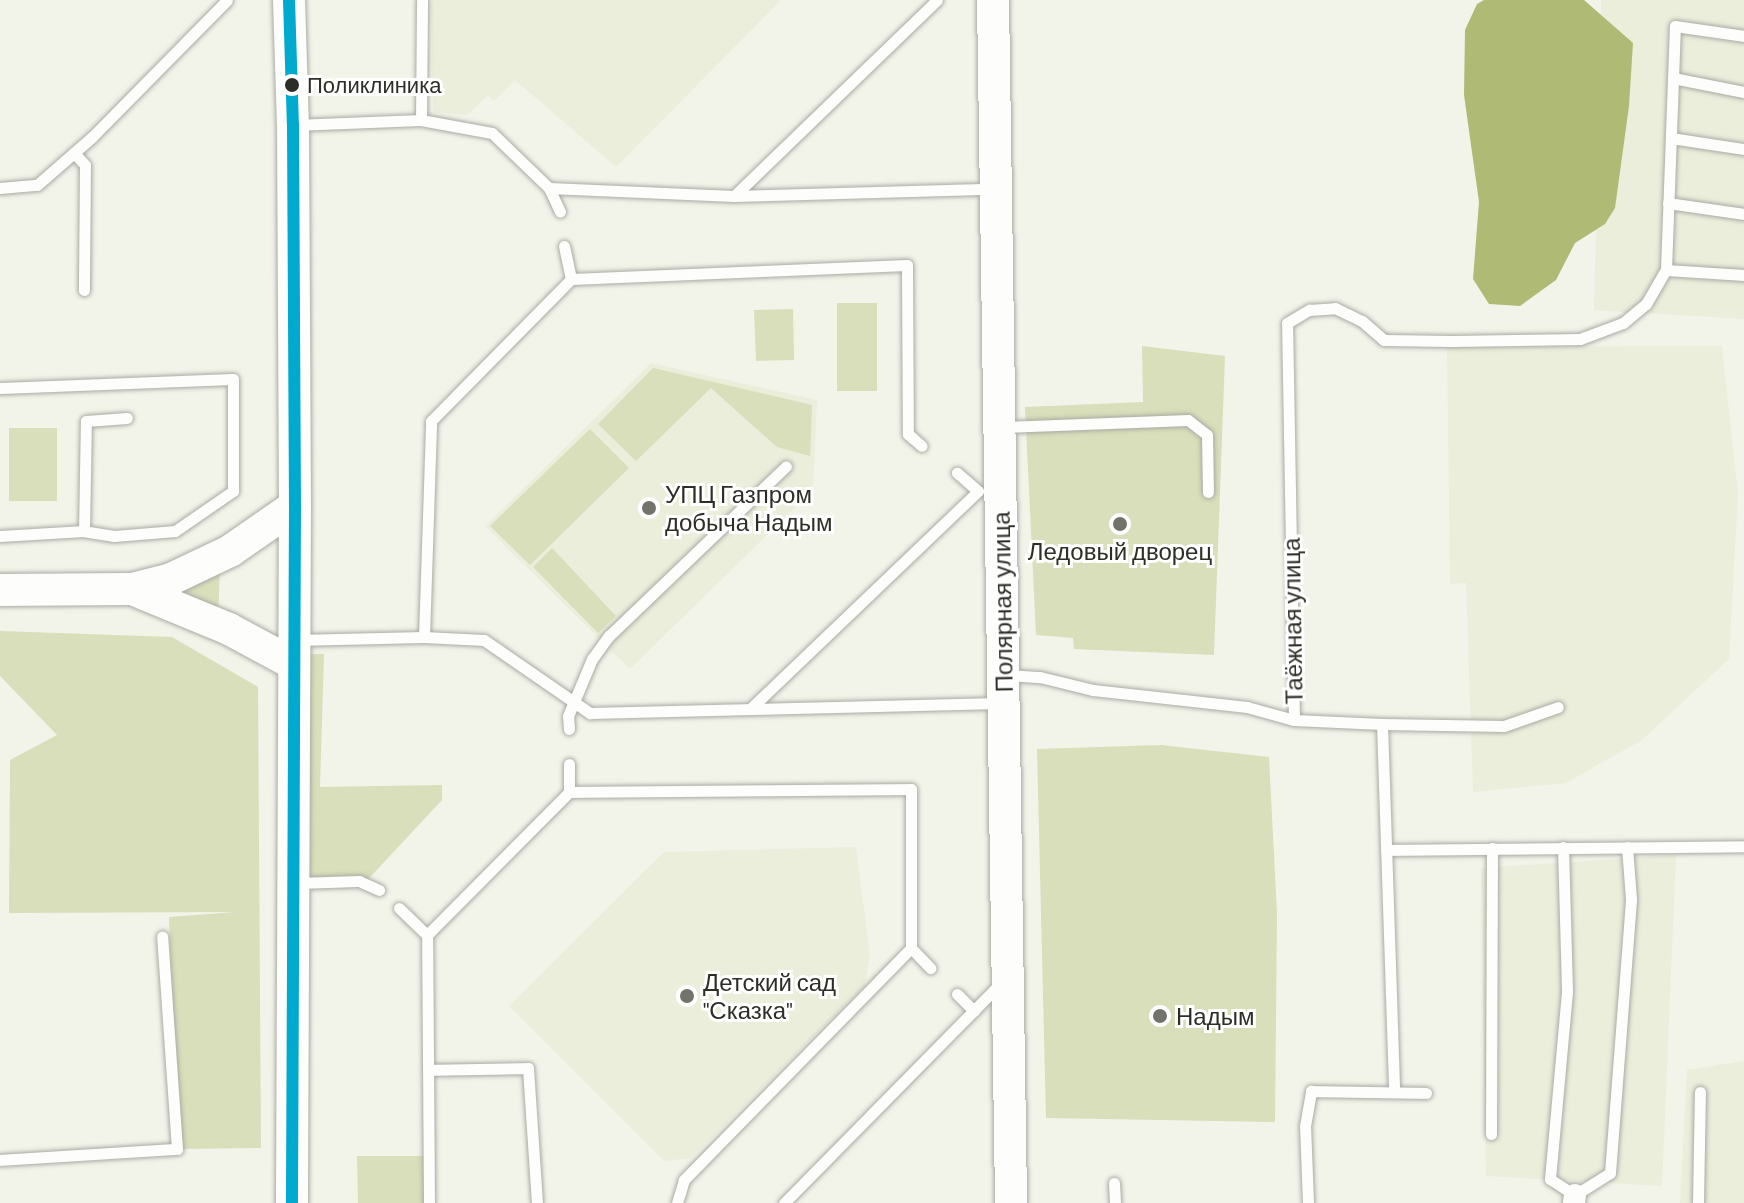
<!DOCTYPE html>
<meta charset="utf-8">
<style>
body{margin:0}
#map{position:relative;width:1744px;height:1203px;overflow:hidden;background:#f2f4ea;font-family:Barlow,sans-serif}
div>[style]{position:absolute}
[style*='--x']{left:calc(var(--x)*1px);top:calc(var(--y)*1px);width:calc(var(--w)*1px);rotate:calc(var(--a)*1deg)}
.built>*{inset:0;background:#eaeedb}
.green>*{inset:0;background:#d8dfba}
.water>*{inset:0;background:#afba74}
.roads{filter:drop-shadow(0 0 2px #a9aba3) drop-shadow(0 0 2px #a9aba3)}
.lane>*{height:11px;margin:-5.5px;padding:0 5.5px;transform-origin:5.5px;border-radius:5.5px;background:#fdfdfc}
.street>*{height:22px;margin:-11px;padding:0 11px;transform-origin:11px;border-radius:11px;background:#fdfdfc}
.secondary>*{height:32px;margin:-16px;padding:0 16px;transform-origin:16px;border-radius:16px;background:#fdfdfc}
.bus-1>*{height:12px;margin:-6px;padding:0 6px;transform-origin:6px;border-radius:6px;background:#00a9ce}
.dots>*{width:22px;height:22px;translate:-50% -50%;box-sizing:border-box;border:4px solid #fff;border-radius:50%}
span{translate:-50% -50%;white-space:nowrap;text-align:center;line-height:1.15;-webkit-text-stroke:6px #fff;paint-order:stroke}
.bus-label{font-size:22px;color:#2d2f27}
.left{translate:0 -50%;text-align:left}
.poi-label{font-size:24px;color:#2d2f27}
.street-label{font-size:24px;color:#2d2f27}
</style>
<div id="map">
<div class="built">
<div style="clip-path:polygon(431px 0,781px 0,616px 167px,515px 80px,494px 101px,488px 95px,467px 115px,433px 112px)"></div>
<div style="clip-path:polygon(1601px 0,1744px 0,1744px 319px,1594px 310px)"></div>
<div style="clip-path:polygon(1722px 346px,1738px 494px,1729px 659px,1642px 740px,1566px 783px,1473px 792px,1466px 583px,1450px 584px,1447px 347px)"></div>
<div style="clip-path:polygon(651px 363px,817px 400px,813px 490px,630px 669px,485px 526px)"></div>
<div style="clip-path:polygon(856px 847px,870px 955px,865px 985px,691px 1158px,664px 1161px,509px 1006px,664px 852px)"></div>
<div style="clip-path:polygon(1676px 855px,1662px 1186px,1486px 1176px,1481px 868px)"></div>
<div style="clip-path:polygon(1744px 1061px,1744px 1203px,1680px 1203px,1687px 1070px)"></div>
</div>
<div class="green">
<div style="clip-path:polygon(837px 303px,877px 303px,877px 391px,837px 391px)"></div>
<div style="clip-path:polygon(793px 309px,794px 360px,756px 361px,754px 310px)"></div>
<div style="clip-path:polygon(1142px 346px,1225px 356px,1214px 655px,1074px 649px,1073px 638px,1036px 635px,1025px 407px,1143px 402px)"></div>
<div style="clip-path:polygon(653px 368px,812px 405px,810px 456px,777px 447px,711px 388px,636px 461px,598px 424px)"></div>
<div style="clip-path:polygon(9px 428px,57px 428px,57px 501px,9px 501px)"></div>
<div style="clip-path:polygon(590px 429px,629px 468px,530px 565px,490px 526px)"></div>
<div style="clip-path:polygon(552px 548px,616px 616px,598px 633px,533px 567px)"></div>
<div style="clip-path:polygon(220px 568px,218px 622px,166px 597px)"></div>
<div style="clip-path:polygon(0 631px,172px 637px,258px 687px,261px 1148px,177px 1149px,169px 917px,235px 912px,9px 913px,10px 760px,57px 735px,0 676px)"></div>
<div style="clip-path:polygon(309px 654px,324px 654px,320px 787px,442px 785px,442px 800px,360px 888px,299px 888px)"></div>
<div style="clip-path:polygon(1161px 745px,1269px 757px,1277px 914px,1275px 1122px,1046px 1118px,1037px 749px)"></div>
<div style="clip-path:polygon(357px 1156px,425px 1156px,426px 1203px,358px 1203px)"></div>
</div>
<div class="water">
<div style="clip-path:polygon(1484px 0,1584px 0,1633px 43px,1629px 106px,1615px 208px,1605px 224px,1575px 243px,1556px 280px,1520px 306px,1489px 304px,1473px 279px,1479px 202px,1464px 95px,1465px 30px,1477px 4px)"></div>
</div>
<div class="roads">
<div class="lane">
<div style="--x:1673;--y:78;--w:72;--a:11.2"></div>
<div style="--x:421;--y:120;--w:120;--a:-89.5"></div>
<div style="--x:294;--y:125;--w:127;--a:-2.3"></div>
<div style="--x:421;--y:120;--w:72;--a:10.4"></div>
<div style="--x:492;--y:133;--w:79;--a:44"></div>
<div style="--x:549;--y:188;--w:185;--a:2.5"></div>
<div style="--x:734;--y:196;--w:282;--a:-44"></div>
<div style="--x:1671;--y:138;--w:74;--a:8.6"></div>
<div style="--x:74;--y:153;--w:16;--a:47"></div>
<div style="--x:85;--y:165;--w:125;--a:90.5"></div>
<div style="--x:0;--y:188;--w:37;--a:-5"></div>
<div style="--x:37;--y:185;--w:73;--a:-41.1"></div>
<div style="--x:92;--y:137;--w:192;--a:-45.4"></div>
<div style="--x:549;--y:188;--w:26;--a:65"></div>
<div style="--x:734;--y:196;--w:257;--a:-1.6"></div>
<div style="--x:1668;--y:203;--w:77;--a:8.2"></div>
<div style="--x:564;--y:246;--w:34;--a:78"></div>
<div style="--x:1666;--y:270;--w:78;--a:3.7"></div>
<div style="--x:0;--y:388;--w:233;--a:-2.2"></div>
<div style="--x:233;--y:379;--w:112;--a:90"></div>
<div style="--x:233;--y:491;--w:70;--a:145.4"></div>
<div style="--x:175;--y:531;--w:61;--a:175.3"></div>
<div style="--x:114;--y:536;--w:30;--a:-171"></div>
<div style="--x:1004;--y:427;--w:184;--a:-2.2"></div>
<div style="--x:1188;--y:420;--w:24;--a:38"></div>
<div style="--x:1207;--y:435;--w:57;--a:89"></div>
<div style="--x:0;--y:536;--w:84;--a:-3.4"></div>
<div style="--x:84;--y:531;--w:110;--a:-89"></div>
<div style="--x:86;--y:421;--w:41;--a:-4.2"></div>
<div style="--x:424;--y:637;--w:216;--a:-88.1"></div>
<div style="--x:431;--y:421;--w:199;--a:-45.4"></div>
<div style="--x:571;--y:279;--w:336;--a:-2.4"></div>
<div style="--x:907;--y:265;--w:169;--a:89.7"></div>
<div style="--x:908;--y:434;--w:18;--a:41"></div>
<div style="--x:295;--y:640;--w:129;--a:-1.3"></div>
<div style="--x:424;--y:637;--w:60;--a:2.9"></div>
<div style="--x:484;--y:640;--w:129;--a:34.6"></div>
<div style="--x:590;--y:713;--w:409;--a:-1.4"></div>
<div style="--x:1008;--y:675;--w:32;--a:4"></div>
<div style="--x:1040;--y:677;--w:55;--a:13.8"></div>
<div style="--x:1093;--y:690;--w:155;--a:6.3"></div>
<div style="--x:1247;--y:707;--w:49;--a:15.5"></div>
<div style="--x:1294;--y:720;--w:88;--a:2.6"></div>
<div style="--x:1382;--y:724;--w:368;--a:88.1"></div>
<div style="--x:750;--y:709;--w:315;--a:-43.7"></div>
<div style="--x:978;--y:491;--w:28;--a:-139"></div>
<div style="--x:1294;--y:720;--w:397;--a:-91"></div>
<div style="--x:1287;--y:323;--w:26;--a:-31"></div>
<div style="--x:1309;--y:310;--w:26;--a:-4"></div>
<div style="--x:1335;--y:308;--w:30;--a:26"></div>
<div style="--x:1362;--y:321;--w:29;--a:41"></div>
<div style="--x:1384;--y:340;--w:68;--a:0.8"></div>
<div style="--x:1452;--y:341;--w:128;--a:-0.9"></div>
<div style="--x:1580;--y:339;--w:46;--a:-20.4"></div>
<div style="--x:1623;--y:323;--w:30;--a:-40"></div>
<div style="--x:1646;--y:304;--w:39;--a:-60"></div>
<div style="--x:1666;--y:270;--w:244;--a:-87.9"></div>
<div style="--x:1675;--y:26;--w:70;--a:8.2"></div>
<div style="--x:1382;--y:724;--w:122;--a:0.9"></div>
<div style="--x:1504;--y:726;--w:57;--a:-19.4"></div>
<div style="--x:569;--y:729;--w:13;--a:-94"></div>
<div style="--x:568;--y:716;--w:62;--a:-67.2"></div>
<div style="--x:592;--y:659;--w:29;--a:-54"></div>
<div style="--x:609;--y:636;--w:245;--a:-43.8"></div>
<div style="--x:569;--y:764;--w:28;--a:90"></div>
<div style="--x:1563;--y:847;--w:145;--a:88.4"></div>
<div style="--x:1567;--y:992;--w:188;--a:95.2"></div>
<div style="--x:1550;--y:1179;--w:30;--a:33"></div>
<div style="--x:1575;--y:1195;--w:41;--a:-32.2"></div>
<div style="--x:1610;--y:1173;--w:275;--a:-85.6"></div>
<div style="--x:1631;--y:899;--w:52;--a:-94.4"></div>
<div style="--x:1386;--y:850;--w:358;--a:-0.6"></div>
<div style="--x:297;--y:883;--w:62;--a:-1.8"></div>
<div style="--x:359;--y:881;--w:22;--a:24"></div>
<div style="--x:399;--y:908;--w:39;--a:44"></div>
<div style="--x:911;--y:948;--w:28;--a:46"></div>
<div style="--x:957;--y:994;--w:24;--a:45"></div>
<div style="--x:428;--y:1070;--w:100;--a:-1.1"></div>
<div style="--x:528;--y:1068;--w:135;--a:86.2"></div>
<div style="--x:1491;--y:1134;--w:286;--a:-89.8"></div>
<div style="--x:0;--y:1160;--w:177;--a:-3.6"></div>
<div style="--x:177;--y:1149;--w:213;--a:-94"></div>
<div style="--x:1114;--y:1183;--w:20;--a:87"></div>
<div style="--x:429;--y:1203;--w:268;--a:-90.4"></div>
<div style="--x:427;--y:935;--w:202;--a:-45.2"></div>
<div style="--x:569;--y:792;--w:342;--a:-0.5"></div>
<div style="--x:911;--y:789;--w:159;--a:90"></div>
<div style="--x:911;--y:948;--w:325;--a:134.4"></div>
<div style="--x:684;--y:1180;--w:24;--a:107"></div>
<div style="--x:784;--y:1203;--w:309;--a:-45.4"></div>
<div style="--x:1308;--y:1203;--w:77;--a:-92.2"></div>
<div style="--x:1305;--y:1126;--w:36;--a:-80"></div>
<div style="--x:1311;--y:1091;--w:115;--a:1"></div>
<div style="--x:1698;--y:1203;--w:111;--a:-89"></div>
</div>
<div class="street">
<div style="--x:1574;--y:1203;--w:8;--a:-83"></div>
</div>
<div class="secondary">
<div style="--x:289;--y:0;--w:125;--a:88.2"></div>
<div style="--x:293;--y:125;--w:381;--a:89.7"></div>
<div style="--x:295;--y:506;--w:697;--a:90.25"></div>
<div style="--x:993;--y:0;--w:1203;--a:89.14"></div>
<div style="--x:132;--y:589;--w:105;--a:22.4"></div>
<div style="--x:229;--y:629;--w:74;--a:28.3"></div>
<div style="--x:0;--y:590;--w:132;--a:-0.4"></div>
<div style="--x:132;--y:589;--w:38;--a:-14"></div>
<div style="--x:169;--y:580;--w:68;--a:-25.4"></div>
<div style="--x:230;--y:551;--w:79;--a:-34.7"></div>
</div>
</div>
<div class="bus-1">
<div style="--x:289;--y:0;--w:125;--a:88.2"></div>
<div style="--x:293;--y:125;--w:381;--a:89.7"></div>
<div style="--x:295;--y:506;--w:697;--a:90.25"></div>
</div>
<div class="dots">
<div style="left:292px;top:85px;background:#2d2f27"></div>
<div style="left:649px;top:508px;background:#72746b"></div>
<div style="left:1120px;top:524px;background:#72746b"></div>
<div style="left:687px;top:996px;background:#72746b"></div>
<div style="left:1160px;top:1016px;background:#72746b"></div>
</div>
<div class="bus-label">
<span class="left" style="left:307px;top:85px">Поликлиника</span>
</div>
<div class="poi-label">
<span class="left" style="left:665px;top:508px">УПЦ Газпром<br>добыча Надым</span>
<span style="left:1120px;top:551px">Ледовый дворец</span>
<span class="left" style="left:703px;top:996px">Детский сад<br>"Сказка"</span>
<span class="left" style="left:1176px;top:1016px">Надым</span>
</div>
<div class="street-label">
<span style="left:1002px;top:602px;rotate:-91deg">Полярная улица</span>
<span style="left:1292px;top:621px;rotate:-91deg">Таёжная улица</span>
</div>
</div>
